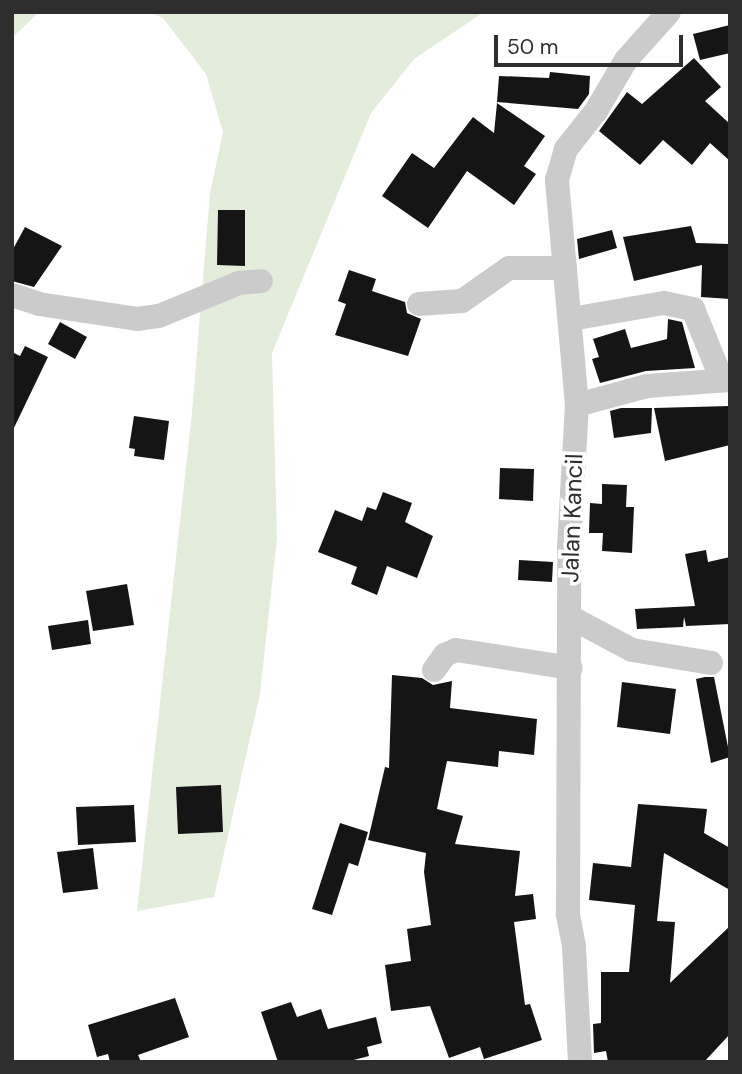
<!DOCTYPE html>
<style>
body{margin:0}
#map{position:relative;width:742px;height:1074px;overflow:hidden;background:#fff;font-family:"DM Sans",sans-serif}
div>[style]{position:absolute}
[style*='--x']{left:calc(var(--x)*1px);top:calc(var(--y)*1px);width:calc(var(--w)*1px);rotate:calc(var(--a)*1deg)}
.green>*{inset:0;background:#e4ecdc}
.building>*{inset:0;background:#151515}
.minor>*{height:24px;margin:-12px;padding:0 12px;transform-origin:12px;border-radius:12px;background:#cbcbcb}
span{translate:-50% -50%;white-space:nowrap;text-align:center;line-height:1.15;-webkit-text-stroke:7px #fff;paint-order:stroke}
.street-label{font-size:24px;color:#2e2e2e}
.frame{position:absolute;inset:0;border:14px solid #2e2e2e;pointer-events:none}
.scale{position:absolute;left:494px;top:35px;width:189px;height:32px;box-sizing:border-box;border:4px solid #2e2e2e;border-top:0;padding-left:9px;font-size:21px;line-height:24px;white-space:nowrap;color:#2e2e2e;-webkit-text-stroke:5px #fff;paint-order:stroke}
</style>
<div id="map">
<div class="green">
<div style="clip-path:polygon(12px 12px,39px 12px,12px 38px)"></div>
<div style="clip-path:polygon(150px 12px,484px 12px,414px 59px,371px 113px,272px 353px,277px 538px,260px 694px,214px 897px,137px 911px,192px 413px,210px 193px,223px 132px,206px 74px,163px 18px)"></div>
</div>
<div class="building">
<div style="clip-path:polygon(730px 25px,730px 53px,700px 60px,693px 34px)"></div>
<div style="clip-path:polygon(694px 58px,721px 87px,705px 101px,730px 124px,730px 161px,710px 143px,692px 165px,663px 140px,640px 165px,599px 131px,627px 92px,642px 104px)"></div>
<div style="clip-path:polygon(550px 72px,590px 76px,589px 94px,578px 109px,497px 102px,499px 76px,549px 78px)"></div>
<div style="clip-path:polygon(497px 103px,545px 136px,524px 166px,536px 174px,514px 205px,467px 171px,428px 228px,382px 196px,412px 153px,434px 168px,473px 117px,494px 133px)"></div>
<div style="clip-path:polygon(218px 210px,245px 210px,245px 266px,217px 265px)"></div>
<div style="clip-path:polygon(691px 226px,696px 243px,730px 244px,730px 299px,701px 297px,702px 265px,634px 281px,623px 237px)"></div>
<div style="clip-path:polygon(25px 227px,62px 246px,34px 287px,12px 281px,12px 251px)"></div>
<div style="clip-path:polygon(612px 230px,617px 248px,579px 259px,577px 239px)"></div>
<div style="clip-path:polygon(349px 270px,376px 279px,372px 291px,405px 302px,407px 313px,421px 319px,408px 356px,335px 335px,346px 304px,338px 301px)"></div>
<div style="clip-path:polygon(668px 319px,682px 322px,695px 368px,646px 371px,600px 383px,592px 359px,599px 357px,593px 339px,625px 329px,631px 348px,667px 339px)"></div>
<div style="clip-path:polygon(60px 322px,87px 337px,75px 359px,48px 344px)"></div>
<div style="clip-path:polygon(25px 346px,48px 357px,12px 432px,12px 352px,20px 356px)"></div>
<div style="clip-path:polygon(730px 406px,730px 445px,665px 461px,654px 408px)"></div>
<div style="clip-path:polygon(621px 408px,652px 408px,651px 433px,614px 438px,610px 411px)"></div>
<div style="clip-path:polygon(134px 416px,169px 421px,164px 460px,134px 456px,135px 449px,129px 448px)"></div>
<div style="clip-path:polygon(500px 468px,534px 469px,533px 501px,499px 499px)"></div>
<div style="clip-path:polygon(602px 484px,627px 485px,626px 507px,634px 507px,632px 553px,602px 551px,603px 533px,589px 533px,590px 503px,602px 504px)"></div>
<div style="clip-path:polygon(383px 492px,412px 503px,405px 522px,433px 536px,417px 578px,387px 566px,377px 595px,351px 584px,357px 567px,318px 552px,335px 510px,362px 521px,367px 507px,376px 510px)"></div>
<div style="clip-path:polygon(706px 550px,708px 562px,730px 557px,730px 624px,686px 626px,684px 617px,683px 627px,637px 629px,635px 609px,695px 606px,685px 554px)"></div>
<div style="clip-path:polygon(519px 560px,553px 562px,552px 582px,518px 580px)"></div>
<div style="clip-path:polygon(127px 584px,134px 625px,93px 631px,86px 591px)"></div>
<div style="clip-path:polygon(88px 620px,91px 644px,52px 650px,48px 626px)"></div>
<div style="clip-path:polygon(392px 675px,422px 678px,433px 685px,452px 681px,450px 708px,537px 719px,534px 755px,499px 751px,498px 767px,447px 761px,437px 809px,463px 816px,455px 844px,520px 851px,515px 896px,533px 894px,536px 919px,514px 922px,525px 1005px,530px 1004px,542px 1040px,484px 1059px,480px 1047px,449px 1058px,430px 1006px,391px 1011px,385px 965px,411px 961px,407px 929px,431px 925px,424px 872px,426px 853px,368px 840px,385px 767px,389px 768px)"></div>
<div style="clip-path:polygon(705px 677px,714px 677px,730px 757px,711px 763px,696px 679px)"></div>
<div style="clip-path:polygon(622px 682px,676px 689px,670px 734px,617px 727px)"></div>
<div style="clip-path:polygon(221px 785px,223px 832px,178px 834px,176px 787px)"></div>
<div style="clip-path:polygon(638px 804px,707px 809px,704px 833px,730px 848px,730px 890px,664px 853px,657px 921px,675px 922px,670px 983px,730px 926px,730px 1034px,704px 1062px,608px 1062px,606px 1051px,594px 1053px,593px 1024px,601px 1023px,601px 972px,629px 972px,635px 905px,589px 900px,593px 863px,631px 867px)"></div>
<div style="clip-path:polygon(134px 805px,136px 842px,78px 845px,76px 807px)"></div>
<div style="clip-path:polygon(340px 823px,368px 832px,358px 866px,349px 863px,332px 915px,312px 909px)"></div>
<div style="clip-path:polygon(93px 848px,98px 889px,63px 893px,57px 852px)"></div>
<div style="clip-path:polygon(175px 998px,189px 1037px,138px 1055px,141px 1062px,110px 1062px,108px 1054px,97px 1057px,88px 1025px)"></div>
<div style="clip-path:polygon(291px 1002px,297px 1017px,321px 1009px,328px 1029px,376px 1017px,382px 1043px,367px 1047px,369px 1056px,346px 1062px,278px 1062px,261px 1012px)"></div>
</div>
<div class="minor">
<div style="--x:12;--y:295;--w:28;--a:18"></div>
<div style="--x:39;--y:304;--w:99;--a:8.7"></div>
<div style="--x:137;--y:319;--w:22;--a:-8"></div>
<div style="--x:159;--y:316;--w:87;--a:-22.4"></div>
<div style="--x:239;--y:283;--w:22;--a:-5"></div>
<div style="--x:419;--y:304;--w:43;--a:-4"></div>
<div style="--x:462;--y:301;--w:57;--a:-35.1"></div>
<div style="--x:509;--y:268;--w:56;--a:0"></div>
<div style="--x:571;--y:319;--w:94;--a:-9.8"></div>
<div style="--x:664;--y:303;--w:30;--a:12"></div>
<div style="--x:693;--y:309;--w:77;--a:67.8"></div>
<div style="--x:577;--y:405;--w:73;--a:-15.2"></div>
<div style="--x:647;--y:386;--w:83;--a:-4.1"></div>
<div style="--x:570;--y:617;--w:70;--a:28"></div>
<div style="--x:632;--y:650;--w:80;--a:9.3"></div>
<div style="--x:434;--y:670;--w:19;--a:-54"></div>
<div style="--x:445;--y:655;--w:12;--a:-24"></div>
<div style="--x:456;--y:650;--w:116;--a:8.9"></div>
<div style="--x:580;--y:1062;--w:116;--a:-93"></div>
<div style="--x:574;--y:946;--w:33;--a:-101"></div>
<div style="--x:568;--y:914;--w:367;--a:-89.8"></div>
<div style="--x:569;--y:547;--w:142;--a:-86.8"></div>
<div style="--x:577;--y:405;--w:226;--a:-95.1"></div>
<div style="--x:557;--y:180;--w:32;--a:-74"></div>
<div style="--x:566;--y:149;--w:48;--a:-51.7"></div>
<div style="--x:596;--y:111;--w:59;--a:-59.5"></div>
<div style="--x:626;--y:60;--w:64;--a:-48.1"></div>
</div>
<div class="street-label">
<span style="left:572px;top:518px;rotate:-88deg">Jalan Kancil</span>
</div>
<div class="frame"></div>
<div class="scale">50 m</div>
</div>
